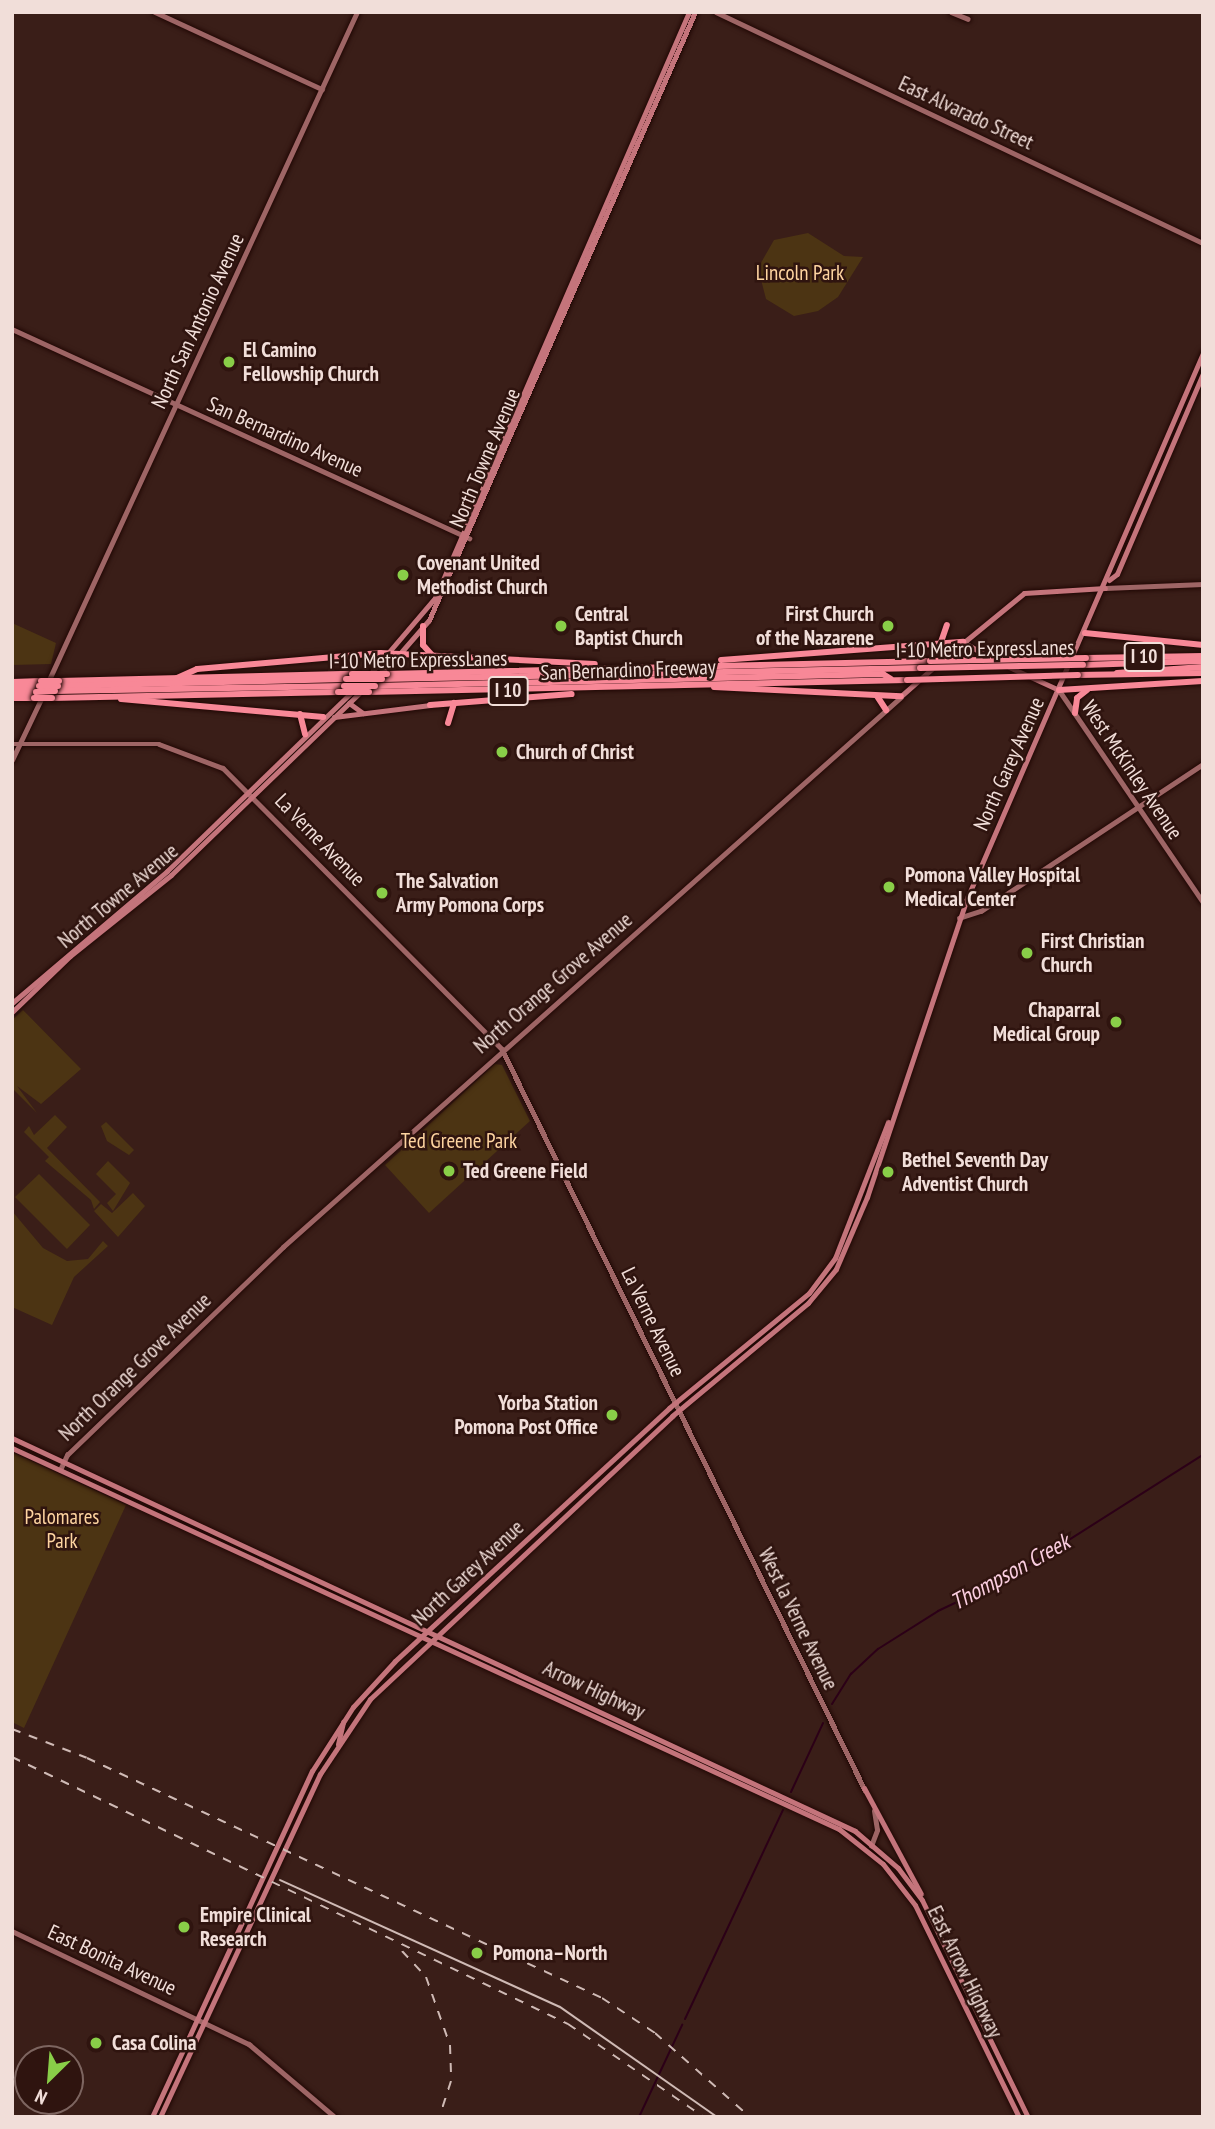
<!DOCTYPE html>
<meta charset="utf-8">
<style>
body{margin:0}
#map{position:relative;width:1215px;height:2129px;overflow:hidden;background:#3a1e18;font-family:"PT Sans Narrow",sans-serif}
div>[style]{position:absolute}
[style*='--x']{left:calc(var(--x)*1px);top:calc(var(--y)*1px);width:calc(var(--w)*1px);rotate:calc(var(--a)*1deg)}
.green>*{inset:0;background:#4c3413}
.stream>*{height:2px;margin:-1px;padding:0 1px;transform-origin:1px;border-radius:1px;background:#2c0017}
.roads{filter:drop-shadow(0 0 2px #200704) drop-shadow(0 0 2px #200704)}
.secondary>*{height:4.5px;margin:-2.25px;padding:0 2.25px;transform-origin:2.25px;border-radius:2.25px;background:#9e6565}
.primary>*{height:5px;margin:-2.5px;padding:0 2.5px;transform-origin:2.5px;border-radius:2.5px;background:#c4747b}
.highway>*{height:6px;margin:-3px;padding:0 3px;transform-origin:3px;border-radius:3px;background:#f88897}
.tram>*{height:2px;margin:-1px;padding:0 1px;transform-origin:1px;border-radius:1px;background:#cfbab5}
.rail>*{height:2px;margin-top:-1px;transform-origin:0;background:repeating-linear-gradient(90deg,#cfbab5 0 9px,transparent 0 18px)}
.bridges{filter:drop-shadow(0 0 2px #200704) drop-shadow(0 0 2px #200704)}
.highway-bridge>*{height:6px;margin:-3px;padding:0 3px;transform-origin:3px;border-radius:3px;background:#f88897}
.dots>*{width:19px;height:19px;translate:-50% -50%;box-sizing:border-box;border:4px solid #2f140f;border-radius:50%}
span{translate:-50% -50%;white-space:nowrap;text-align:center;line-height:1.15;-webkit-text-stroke:5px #2f140f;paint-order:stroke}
.shield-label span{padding:2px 5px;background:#2f140f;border:2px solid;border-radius:5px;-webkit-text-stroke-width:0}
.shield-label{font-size:19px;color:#f1ded9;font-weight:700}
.street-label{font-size:21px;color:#f1ded9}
.park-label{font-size:21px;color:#fed4a0}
.poi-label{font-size:21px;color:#f1ded9;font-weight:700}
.left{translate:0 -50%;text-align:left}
.right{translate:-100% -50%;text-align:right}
.water-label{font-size:23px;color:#fbcee0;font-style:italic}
.frame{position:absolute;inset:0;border:14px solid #f1ded9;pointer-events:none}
.north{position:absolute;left:14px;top:2045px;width:70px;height:70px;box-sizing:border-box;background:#2f140f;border:2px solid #7d6560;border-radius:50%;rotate:205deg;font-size:19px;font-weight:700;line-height:28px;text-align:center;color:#f1ded9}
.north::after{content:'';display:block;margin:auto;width:24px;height:32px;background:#89ce48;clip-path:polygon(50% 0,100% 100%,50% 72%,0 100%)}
</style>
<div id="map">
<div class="green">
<div style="clip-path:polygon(808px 233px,844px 256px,863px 257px,838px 297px,818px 311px,794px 316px,766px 299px,758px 268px,774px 240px)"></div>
<div style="clip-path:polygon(12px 623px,56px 643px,51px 664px,12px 665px)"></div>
<div style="clip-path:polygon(23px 1010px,81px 1069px,41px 1104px,17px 1086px,37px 1113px,12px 1088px,12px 1020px)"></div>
<div style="clip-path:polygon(495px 1064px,502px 1065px,530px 1121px,429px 1213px,385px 1165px)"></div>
<div style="clip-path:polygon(55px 1115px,67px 1127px,47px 1148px,100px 1202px,94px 1209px,91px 1200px,45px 1161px,49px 1157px,24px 1132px,29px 1126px,34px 1135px)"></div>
<div style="clip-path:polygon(106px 1122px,134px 1150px,129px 1155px,107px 1141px,101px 1126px)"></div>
<div style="clip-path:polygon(108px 1161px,130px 1183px,113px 1211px,107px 1203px,116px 1194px,96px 1174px)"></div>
<div style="clip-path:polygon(39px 1174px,90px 1225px,67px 1249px,15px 1197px)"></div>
<div style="clip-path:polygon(133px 1193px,145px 1206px,118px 1237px,94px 1211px,101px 1204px,112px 1213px)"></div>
<div style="clip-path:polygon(12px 1211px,43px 1248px,67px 1261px,88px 1259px,103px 1241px,108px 1246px,74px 1277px,52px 1325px,12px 1307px)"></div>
<div style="clip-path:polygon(12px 1452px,126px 1505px,24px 1728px,12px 1722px)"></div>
</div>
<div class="stream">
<div style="--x:832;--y:1704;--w:36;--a:-58"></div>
<div style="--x:851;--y:1674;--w:37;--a:-43"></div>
<div style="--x:878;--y:1649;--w:71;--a:-32.3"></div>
<div style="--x:938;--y:1611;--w:82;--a:-25.3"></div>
<div style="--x:1012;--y:1576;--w:226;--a:-32.4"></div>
<div style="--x:791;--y:1792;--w:76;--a:-65.1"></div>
<div style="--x:685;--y:2019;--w:231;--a:-64.9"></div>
<div style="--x:639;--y:2117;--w:102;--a:-64.9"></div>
</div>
<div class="roads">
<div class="secondary">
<div style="--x:155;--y:12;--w:184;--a:24.8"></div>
<div style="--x:716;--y:12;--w:539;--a:25.38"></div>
<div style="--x:951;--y:12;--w:18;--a:22"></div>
<div style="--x:12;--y:329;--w:503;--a:24.58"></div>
<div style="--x:1105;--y:588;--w:98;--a:-2.3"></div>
<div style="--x:48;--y:682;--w:738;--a:-65.24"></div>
<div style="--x:1059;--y:690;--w:256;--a:55.8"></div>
<div style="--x:12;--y:744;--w:147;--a:0"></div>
<div style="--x:159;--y:744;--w:68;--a:20.6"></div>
<div style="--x:223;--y:768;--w:396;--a:45.2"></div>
<div style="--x:502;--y:1049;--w:825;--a:63.9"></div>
<div style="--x:12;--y:760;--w:70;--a:-64.5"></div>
<div style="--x:959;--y:918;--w:23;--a:-18"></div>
<div style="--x:981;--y:911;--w:266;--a:-33.5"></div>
<div style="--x:60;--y:1470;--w:17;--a:-65"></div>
<div style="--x:67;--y:1455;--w:300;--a:-43.9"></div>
<div style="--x:283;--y:1247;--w:827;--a:-41.67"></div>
<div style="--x:871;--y:1846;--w:17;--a:-69"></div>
<div style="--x:877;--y:1830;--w:19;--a:-99"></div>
<div style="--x:12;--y:1931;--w:263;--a:25.5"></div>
<div style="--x:249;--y:2044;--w:113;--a:40.3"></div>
</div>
<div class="primary">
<div style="--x:1109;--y:580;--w:10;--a:-37"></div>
<div style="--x:1117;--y:574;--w:219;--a:-66.8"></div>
<div style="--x:963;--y:642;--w:34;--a:30"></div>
<div style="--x:941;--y:661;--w:107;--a:-39.3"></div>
<div style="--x:1024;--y:593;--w:81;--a:-3.5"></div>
<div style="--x:1009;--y:667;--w:55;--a:24.7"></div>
<div style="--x:370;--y:674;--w:100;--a:-49.5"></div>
<div style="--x:435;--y:598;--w:639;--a:-66.57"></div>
<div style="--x:901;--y:696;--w:44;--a:-41.3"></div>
<div style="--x:349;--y:703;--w:17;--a:36"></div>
<div style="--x:334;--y:717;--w:97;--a:-7.1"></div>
<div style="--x:12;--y:1003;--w:204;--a:-40.4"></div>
<div style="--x:167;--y:871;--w:259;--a:-44.1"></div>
<div style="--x:12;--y:1012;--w:81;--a:-44"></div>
<div style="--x:70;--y:956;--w:129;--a:-38.7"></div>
<div style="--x:171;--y:875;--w:313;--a:-44"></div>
<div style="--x:396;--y:658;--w:50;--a:-49"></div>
<div style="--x:429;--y:620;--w:664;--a:-66.37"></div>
<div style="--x:12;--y:1438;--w:930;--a:24.99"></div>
<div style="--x:855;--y:1831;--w:57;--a:40.7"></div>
<div style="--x:898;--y:1868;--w:40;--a:53"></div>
<div style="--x:922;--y:1900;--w:242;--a:64"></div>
<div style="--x:12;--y:1448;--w:911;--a:24.74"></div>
<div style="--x:839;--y:1829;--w:56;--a:38.5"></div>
<div style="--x:883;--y:1864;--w:52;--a:52"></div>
<div style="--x:915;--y:1905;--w:236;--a:63.9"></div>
<div style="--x:338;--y:1744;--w:23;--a:-77"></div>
<div style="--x:864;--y:1788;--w:120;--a:61.7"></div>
<div style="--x:152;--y:2117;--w:381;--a:-65.2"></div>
<div style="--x:312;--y:1771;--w:76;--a:-57.4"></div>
<div style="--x:353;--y:1707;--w:62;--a:-47.6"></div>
<div style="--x:395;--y:1661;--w:373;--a:-42.7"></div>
<div style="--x:669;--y:1408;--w:181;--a:-39.4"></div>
<div style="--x:809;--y:1293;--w:44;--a:-53.4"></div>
<div style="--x:835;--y:1258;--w:146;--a:-68.7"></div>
<div style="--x:160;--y:2117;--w:378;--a:-65"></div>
<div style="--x:320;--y:1774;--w:90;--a:-56.3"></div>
<div style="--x:370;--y:1699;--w:414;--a:-43.1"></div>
<div style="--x:672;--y:1416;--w:177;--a:-39.7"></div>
<div style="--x:808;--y:1303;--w:44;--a:-50.5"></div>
<div style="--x:836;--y:1269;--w:78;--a:-66.7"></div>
<div style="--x:867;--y:1197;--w:317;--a:-71.5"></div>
<div style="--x:968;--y:896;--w:592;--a:-66.6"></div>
</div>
<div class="highway">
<div style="--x:423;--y:626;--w:19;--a:90"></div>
<div style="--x:423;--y:645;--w:15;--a:48"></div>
<div style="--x:1085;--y:633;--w:119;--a:5.8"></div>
<div style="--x:941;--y:642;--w:18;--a:-71"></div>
<div style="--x:1086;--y:658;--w:117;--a:-1"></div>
<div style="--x:721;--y:660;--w:243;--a:-4.3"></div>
<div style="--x:1083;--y:665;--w:120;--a:-1.9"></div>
<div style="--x:1117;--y:673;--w:86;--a:-4"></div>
<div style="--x:387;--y:674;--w:543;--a:-1.37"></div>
<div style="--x:1078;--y:675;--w:125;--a:-0.9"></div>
<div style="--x:177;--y:678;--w:22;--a:-24"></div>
<div style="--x:197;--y:669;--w:184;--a:-5"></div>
<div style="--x:380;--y:653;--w:215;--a:2.9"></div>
<div style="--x:382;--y:679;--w:538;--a:-1.17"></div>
<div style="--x:59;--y:681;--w:293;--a:-1.4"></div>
<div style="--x:12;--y:682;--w:29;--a:-2"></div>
<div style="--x:12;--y:686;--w:27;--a:0"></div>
<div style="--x:58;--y:686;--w:288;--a:-1.4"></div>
<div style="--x:375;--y:686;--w:508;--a:-1.35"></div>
<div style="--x:883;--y:674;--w:9;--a:32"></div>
<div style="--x:714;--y:687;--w:187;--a:2.8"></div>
<div style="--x:1059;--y:690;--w:144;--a:-3.6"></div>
<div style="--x:55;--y:691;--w:289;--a:-1"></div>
<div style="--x:12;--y:692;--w:24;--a:0"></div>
<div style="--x:369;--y:692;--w:538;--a:-1.28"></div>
<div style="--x:877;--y:696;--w:17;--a:57"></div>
<div style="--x:12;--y:698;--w:22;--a:0"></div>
<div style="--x:52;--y:698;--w:286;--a:-1.2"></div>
<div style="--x:121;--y:699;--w:203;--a:5.1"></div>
<div style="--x:430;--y:705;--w:142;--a:-4.4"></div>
<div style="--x:1075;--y:713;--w:15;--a:-82"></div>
<div style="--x:1077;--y:698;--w:13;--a:-39"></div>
<div style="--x:300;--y:714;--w:21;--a:76"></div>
<div style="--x:448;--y:723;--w:21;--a:-73"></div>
</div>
</div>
<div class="tram">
<div style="--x:280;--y:1880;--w:307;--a:24.4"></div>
<div style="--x:560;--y:2007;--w:192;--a:35"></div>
</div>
<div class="rail">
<div style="--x:12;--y:1729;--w:80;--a:21.1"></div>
<div style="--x:87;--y:1758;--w:568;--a:24.99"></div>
<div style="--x:602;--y:1998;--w:64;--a:33.4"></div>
<div style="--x:655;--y:2033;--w:127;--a:41.5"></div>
<div style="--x:12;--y:1757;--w:617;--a:25.65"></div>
<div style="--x:568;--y:2024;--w:165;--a:34.4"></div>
<div style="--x:402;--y:1951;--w:35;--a:47"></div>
<div style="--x:426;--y:1977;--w:72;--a:70.6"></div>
<div style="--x:450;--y:2045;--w:36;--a:88"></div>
<div style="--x:451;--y:2081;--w:38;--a:108"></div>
</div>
<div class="bridges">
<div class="highway-bridge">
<div style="--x:930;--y:661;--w:156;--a:-1.1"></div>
<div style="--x:920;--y:668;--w:163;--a:-1.1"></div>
<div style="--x:352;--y:674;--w:35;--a:0"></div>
<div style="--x:346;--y:679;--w:36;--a:0"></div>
<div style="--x:907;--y:680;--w:171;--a:-1.7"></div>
<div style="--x:41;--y:681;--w:18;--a:0"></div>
<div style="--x:39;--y:686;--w:19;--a:0"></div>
<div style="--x:344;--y:686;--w:31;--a:0"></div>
<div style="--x:36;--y:692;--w:19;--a:-3"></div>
<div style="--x:338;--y:692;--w:31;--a:0"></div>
<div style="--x:34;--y:698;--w:18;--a:0"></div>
</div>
</div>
<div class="dots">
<div style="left:229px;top:362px;background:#89ce48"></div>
<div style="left:403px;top:575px;background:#89ce48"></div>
<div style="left:561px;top:626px;background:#89ce48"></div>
<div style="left:888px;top:626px;background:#89ce48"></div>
<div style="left:502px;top:752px;background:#89ce48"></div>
<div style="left:889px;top:887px;background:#89ce48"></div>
<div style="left:382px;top:893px;background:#89ce48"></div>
<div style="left:1027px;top:953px;background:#89ce48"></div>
<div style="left:1116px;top:1022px;background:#89ce48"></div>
<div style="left:449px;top:1171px;background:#89ce48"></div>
<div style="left:888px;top:1172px;background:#89ce48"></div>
<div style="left:612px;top:1415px;background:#89ce48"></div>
<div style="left:184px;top:1927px;background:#89ce48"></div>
<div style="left:477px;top:1953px;background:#89ce48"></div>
<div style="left:96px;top:2043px;background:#89ce48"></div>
</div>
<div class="shield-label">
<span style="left:1144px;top:657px">I 10</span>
<span style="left:508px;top:691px">I 10</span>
</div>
<div class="street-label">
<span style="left:966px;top:113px;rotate:25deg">East Alvarado Street</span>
<span style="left:198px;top:321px;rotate:-65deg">North San Antonio Avenue</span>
<span style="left:285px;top:437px;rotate:24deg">San Bernardino Avenue</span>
<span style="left:485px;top:458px;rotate:-67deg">North Towne Avenue</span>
<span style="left:985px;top:649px;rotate:-1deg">I-10 Metro ExpressLanes</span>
<span style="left:418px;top:660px;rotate:-1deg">I-10 Metro ExpressLanes</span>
<span style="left:628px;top:670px;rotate:-2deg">San Bernardino Freeway</span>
<span style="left:1009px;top:764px;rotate:-66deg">North Garey Avenue</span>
<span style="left:1132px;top:770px;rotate:56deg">West McKinley Avenue</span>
<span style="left:320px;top:840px;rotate:46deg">La Verne Avenue</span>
<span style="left:118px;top:896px;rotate:-40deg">North Towne Avenue</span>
<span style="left:553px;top:983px;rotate:-41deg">North Orange Grove Avenue</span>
<span style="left:653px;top:1322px;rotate:64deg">La Verne Avenue</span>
<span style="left:135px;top:1367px;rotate:-44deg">North Orange Grove Avenue</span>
<span style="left:468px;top:1573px;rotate:-43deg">North Garey Avenue</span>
<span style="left:798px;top:1619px;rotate:64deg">West la Verne Avenue</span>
<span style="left:594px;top:1690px;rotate:25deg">Arrow Highway</span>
<span style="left:112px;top:1960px;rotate:25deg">East Bonita Avenue</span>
<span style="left:965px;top:1972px;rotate:64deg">East Arrow Highway</span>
</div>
<div class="park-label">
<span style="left:800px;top:273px">Lincoln Park</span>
<span style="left:459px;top:1141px">Ted Greene Park</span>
<span style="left:62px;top:1529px">Palomares<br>Park</span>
</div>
<div class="poi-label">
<span class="left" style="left:243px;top:362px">El Camino<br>Fellowship Church</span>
<span class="left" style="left:417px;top:575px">Covenant United<br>Methodist Church</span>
<span class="left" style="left:575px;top:626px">Central<br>Baptist Church</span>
<span class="right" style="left:874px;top:626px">First Church<br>of the Nazarene</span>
<span class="left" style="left:516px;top:752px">Church of Christ</span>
<span class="left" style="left:905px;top:887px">Pomona Valley Hospital<br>Medical Center</span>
<span class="left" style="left:396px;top:893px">The Salvation<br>Army Pomona Corps</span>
<span class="left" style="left:1041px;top:953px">First Christian<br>Church</span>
<span class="right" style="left:1100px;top:1022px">Chaparral<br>Medical Group</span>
<span class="left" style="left:902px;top:1172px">Bethel Seventh Day<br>Adventist Church</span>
<span class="left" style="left:463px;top:1171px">Ted Greene Field</span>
<span class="right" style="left:598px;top:1415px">Yorba Station<br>Pomona Post Office</span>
<span class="left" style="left:200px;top:1927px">Empire Clinical<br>Research</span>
<span class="left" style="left:493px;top:1953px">Pomona–North</span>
<span class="left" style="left:112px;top:2043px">Casa Colina</span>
</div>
<div class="water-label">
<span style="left:1010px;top:1572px;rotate:-29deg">Thompson Creek</span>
</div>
<div class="frame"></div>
<div class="north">N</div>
</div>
